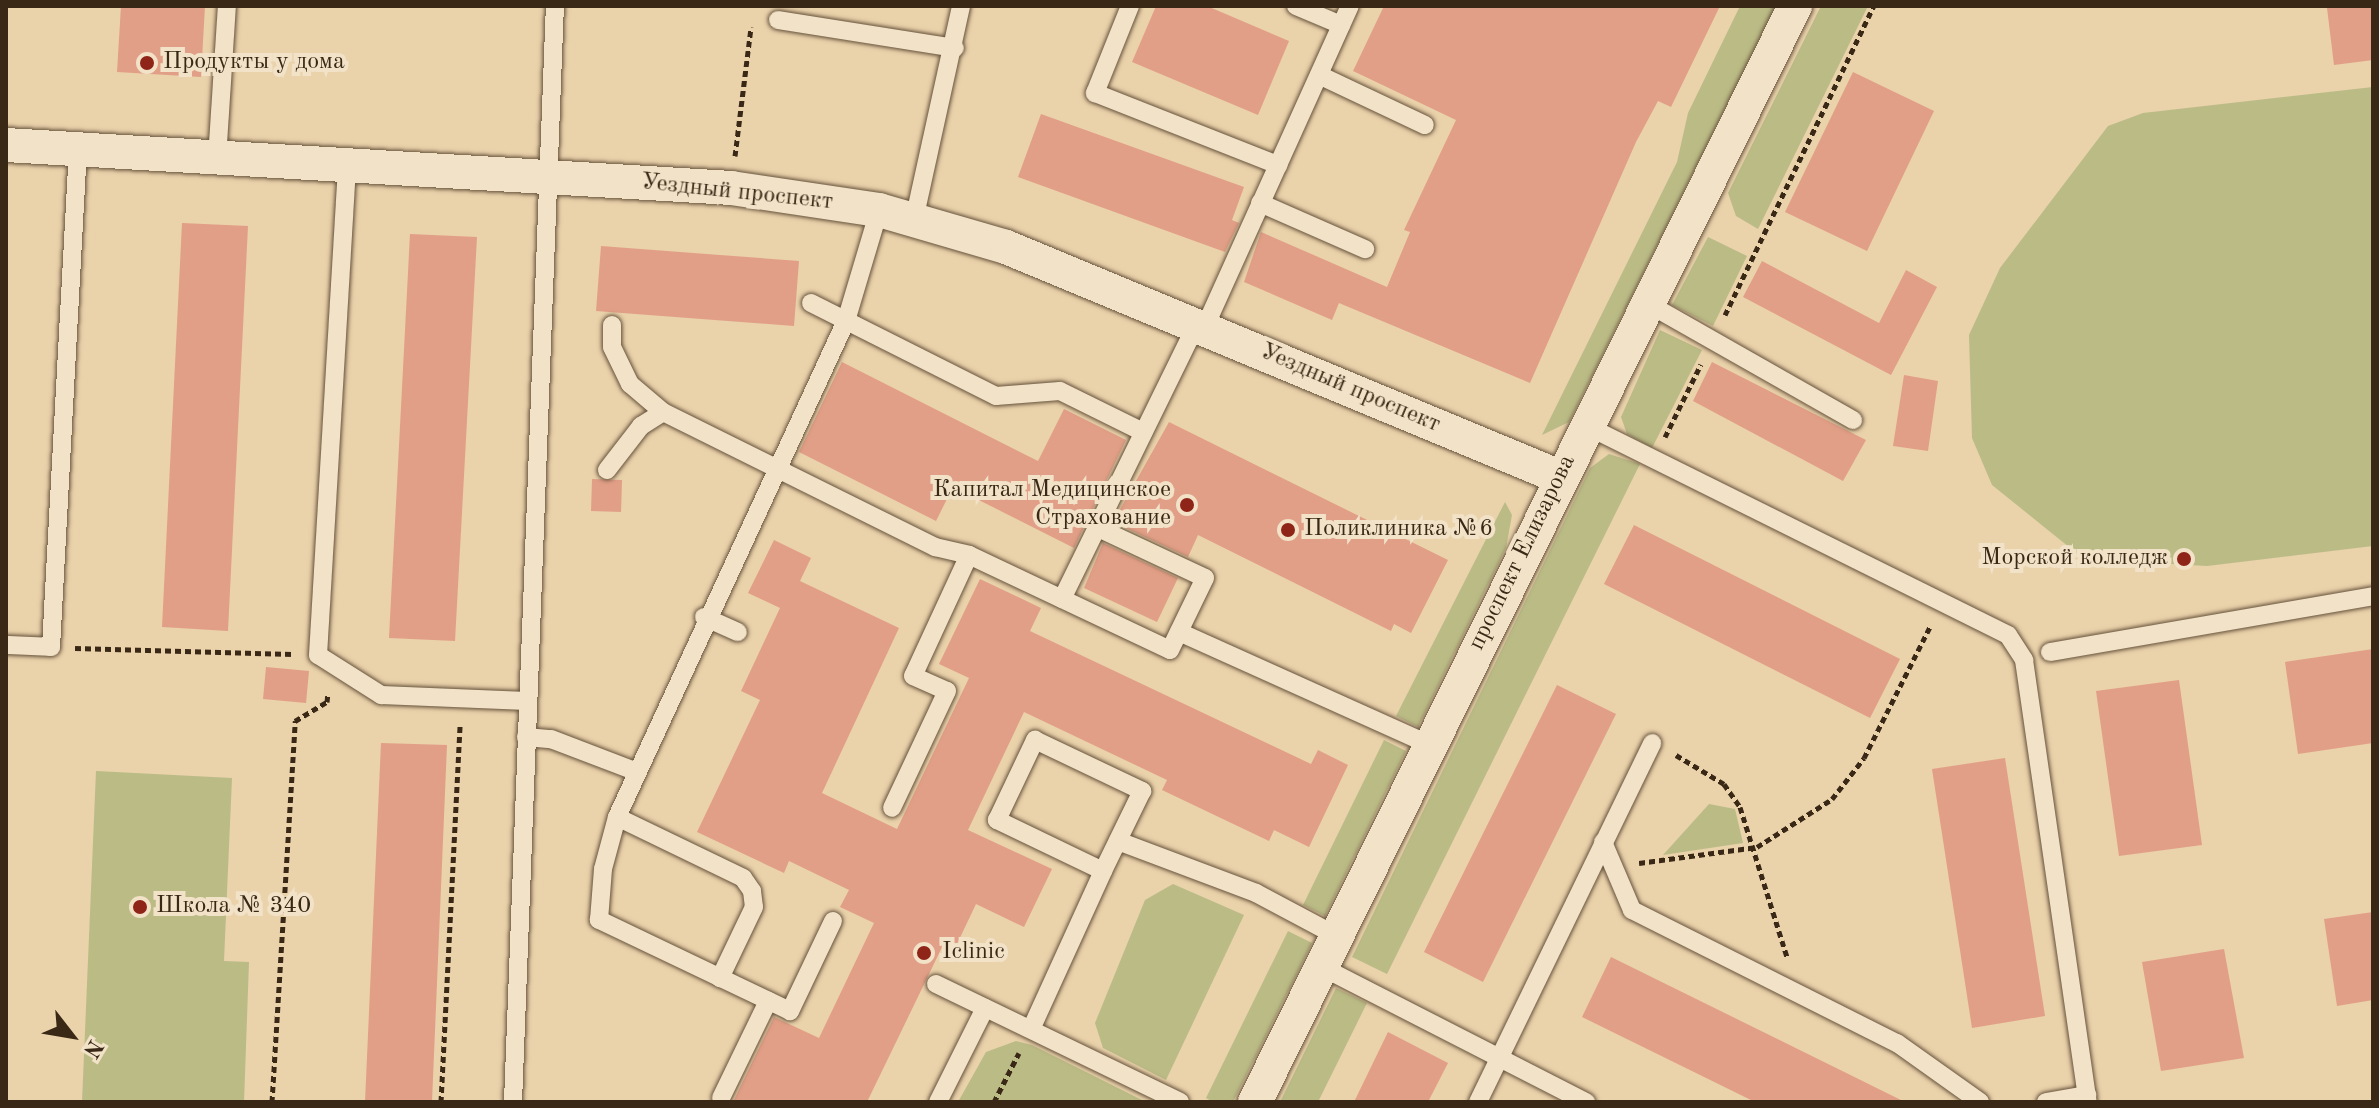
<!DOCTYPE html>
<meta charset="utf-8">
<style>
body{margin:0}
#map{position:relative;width:2379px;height:1108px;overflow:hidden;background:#ead2ab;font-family:"Old Standard TT",serif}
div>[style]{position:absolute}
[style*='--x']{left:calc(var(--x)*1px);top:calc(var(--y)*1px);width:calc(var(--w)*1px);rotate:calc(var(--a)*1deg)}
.green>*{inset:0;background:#bbbb86}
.building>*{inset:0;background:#e29f87}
.path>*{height:5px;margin-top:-2.5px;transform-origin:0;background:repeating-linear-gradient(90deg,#3a2816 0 6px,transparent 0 10px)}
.roads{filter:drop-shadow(0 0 2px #66523b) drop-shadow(0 0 2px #66523b)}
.service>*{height:18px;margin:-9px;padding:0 9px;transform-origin:9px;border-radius:9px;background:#f1e2c8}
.minor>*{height:34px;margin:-17px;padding:0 17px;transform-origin:17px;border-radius:17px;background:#f1e2c8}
.dots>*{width:22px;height:22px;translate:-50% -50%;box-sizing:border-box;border:4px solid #f1e2c8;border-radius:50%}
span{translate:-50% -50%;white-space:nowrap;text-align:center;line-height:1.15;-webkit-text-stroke:8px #f1e2c8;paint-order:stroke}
.poi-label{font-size:24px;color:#3a2816}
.left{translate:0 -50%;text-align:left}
.right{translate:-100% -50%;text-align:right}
.street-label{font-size:24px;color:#3a2816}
.frame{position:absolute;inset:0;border:8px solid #3a2816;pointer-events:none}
.north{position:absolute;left:32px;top:996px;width:80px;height:80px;-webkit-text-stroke:6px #f1e2c8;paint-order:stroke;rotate:121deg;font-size:22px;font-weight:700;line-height:32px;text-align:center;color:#3a2816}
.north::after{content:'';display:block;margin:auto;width:28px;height:36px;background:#3a2816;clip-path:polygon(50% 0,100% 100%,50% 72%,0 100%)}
</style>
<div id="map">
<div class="green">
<div style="clip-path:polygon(1740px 6px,1776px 6px,1569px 422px,1542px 435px,1677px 162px,1688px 113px)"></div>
<div style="clip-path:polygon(1821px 6px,1868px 6px,1758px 229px,1736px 216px,1728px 193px)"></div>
<div style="clip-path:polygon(2373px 87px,2373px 546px,2207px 566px,2084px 559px,1992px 485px,1972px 438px,1969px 335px,2000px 268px,2108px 126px,2143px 113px)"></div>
<div style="clip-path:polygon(1708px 237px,1747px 256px,1713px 326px,1672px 305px)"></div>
<div style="clip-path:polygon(1660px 330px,1702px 350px,1652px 448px,1627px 434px,1621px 417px)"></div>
<div style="clip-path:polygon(1609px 454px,1640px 464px,1387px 974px,1352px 957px,1590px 468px)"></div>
<div style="clip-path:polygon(1505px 502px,1512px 515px,1506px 548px,1418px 727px,1396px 716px)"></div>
<div style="clip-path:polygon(1384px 740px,1406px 751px,1325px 916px,1303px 905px)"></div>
<div style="clip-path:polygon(96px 771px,232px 778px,224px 961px,249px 962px,244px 1102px,82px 1102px)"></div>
<div style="clip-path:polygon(1709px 804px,1735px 809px,1743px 843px,1663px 855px)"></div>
<div style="clip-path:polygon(1173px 884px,1244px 915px,1166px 1080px,1103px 1048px,1095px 1023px,1145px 900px)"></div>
<div style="clip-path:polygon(1288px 931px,1312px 943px,1233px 1102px,1213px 1102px,1206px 1098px)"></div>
<div style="clip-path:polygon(1336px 988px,1367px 1003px,1318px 1102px,1280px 1102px)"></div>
<div style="clip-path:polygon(1016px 1041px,1032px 1045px,1146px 1102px,958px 1102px,986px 1052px)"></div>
</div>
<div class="building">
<div style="clip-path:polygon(121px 6px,205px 6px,201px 77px,117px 72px)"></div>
<div style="clip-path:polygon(1156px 6px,1207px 6px,1289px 41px,1258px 115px,1132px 62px)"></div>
<div style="clip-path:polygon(1384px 6px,1720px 6px,1671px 107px,1658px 101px,1636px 142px,1530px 383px,1339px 303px,1332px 320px,1244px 282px,1261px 232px,1387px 287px,1410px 232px,1404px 230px,1456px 120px,1353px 71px)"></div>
<div style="clip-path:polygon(2373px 6px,2373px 60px,2334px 65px,2327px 8px)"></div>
<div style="clip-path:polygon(1853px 72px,1934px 111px,1867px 251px,1785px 212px)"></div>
<div style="clip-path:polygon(1041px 114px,1244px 187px,1232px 220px,1239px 223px,1225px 252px,1018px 177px)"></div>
<div style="clip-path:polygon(182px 223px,248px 226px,228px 631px,162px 627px)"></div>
<div style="clip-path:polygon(410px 234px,477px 237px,455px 641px,389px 638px)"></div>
<div style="clip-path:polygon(601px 246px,799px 261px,794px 326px,596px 311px)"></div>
<div style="clip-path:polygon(1762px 261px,1879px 323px,1906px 270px,1937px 287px,1891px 375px,1743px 297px)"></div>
<div style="clip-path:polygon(842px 362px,1038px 461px,1064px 409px,1126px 440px,1074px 548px,953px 487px,936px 521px,799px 452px)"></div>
<div style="clip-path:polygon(1712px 362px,1866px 440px,1843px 481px,1693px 401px)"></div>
<div style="clip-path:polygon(1904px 375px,1938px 381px,1928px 451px,1893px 446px)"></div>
<div style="clip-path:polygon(1169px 422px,1448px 560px,1411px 633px,1394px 624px,1391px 631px,1198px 535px,1188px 557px,1113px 522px)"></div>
<div style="clip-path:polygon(592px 479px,622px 480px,621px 512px,591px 511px)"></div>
<div style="clip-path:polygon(1634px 525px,1900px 659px,1870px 718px,1604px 584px)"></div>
<div style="clip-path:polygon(774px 540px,811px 558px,800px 581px,899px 628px,822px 793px,897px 829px,969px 678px,939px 664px,980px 579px,1041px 608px,1030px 631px,1311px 764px,1318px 750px,1348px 765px,1309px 847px,1274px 830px,1269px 841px,1162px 790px,1167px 780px,1024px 712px,968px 830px,1052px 869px,1024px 927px,976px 904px,957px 944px,946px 939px,867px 1102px,733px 1102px,774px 1017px,819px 1038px,874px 923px,840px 907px,849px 890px,789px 861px,784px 873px,697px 832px,760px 700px,741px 691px,780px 608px,748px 593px)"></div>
<div style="clip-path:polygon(1103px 543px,1178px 578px,1157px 622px,1084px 588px)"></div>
<div style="clip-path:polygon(2373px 649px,2373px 743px,2298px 754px,2285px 662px)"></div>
<div style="clip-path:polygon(266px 667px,309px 671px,306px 703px,263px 699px)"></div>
<div style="clip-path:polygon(2179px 680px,2202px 845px,2119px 856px,2096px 691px)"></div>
<div style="clip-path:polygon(1557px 685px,1616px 714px,1483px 982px,1424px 952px)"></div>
<div style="clip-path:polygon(381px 743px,447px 745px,432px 1102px,365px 1102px)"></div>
<div style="clip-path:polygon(2005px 758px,2045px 1016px,1972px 1028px,1932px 769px)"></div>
<div style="clip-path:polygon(2373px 912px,2373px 1000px,2337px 1006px,2324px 919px)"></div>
<div style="clip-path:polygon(2224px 949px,2244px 1058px,2161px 1071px,2142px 962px)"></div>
<div style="clip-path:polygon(1611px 957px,1747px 1024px,1905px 1102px,1755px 1102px,1582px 1017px)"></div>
<div style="clip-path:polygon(1388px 1032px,1448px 1063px,1428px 1102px,1354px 1102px)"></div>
</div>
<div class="path">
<div style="--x:735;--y:156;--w:130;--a:-82.9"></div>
<div style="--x:1725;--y:315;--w:343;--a:-64.3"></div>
<div style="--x:1665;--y:437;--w:81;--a:-63.7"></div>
<div style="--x:75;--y:648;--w:218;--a:1.6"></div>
<div style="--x:1676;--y:755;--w:56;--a:31.1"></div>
<div style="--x:1724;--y:784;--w:28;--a:55"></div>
<div style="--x:1740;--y:807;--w:157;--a:72.6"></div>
<div style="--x:1639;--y:863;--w:119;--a:-7.7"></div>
<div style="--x:1757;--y:847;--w:89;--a:-32.6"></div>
<div style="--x:1832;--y:799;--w:52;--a:-52"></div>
<div style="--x:1864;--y:758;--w:149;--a:-63.3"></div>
<div style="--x:272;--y:1102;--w:382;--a:-86.5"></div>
<div style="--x:295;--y:721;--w:37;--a:-31"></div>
<div style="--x:327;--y:702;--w:9;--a:-84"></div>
<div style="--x:441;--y:1102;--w:379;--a:-87.1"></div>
<div style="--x:994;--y:1102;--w:55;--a:-63"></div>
</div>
<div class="roads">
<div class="service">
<div style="--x:1130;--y:6;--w:94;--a:111.9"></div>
<div style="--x:1095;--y:93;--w:197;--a:21.5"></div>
<div style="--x:1296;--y:6;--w:49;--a:22.9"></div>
<div style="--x:778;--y:20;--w:179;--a:9"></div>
<div style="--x:1319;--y:75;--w:117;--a:25.3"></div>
<div style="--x:217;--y:159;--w:153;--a:-86.3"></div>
<div style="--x:347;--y:167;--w:489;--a:93.4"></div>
<div style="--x:318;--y:655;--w:75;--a:32.4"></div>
<div style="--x:381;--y:695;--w:146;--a:2.4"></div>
<div style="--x:1260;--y:203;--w:115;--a:23.7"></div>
<div style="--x:914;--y:220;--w:219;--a:-77.6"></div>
<div style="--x:811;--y:303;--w:207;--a:26.7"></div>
<div style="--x:996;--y:396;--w:64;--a:-4.5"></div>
<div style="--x:1060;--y:391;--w:93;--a:26.3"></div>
<div style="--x:1647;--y:303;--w:237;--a:29.6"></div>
<div style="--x:612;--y:325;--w:22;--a:90"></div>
<div style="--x:612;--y:347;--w:41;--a:64.1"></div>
<div style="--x:630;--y:384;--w:43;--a:40.3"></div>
<div style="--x:663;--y:412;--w:304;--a:26.4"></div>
<div style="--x:935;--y:547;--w:35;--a:13"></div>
<div style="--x:969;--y:555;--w:133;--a:114.8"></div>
<div style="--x:913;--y:676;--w:37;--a:24"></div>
<div style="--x:947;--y:691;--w:129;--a:115.2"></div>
<div style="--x:1204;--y:329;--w:354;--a:-65.7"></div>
<div style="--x:1585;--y:425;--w:472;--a:26.4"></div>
<div style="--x:2008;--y:635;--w:30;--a:57"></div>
<div style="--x:2024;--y:660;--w:447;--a:81.8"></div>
<div style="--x:607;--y:470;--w:56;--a:-52.3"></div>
<div style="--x:641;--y:426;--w:26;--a:-32"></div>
<div style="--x:969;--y:555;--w:222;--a:25.3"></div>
<div style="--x:1170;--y:650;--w:80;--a:-64.1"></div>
<div style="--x:1205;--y:578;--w:120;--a:-154.9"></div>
<div style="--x:1062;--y:599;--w:305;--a:-63.9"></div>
<div style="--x:704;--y:617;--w:37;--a:24"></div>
<div style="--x:1179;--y:632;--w:275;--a:24.2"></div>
<div style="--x:6;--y:645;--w:45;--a:2.5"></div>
<div style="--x:51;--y:647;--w:499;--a:-86.9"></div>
<div style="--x:2050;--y:652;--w:328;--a:-9.8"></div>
<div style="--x:526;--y:737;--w:25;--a:5"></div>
<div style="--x:551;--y:739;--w:90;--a:20.9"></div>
<div style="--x:1035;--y:740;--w:119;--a:25.5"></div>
<div style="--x:1142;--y:791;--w:89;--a:116"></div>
<div style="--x:1103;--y:871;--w:118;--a:-154.3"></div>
<div style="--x:997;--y:820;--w:89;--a:-64.6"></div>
<div style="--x:617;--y:817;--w:140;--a:25.8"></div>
<div style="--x:743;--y:878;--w:16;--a:55"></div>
<div style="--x:752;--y:891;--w:16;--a:83"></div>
<div style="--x:754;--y:907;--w:79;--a:115.6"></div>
<div style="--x:1118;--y:841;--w:147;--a:20.6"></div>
<div style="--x:1256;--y:893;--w:92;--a:28"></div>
<div style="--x:1603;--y:842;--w:74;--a:66.9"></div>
<div style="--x:1632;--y:910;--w:297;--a:26.7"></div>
<div style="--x:1897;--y:1043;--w:102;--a:35.4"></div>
<div style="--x:833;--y:921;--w:100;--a:115.5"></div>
<div style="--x:790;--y:1011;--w:212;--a:-154.5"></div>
<div style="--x:599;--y:920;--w:51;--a:-85.5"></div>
<div style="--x:603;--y:869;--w:54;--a:-74.9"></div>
<div style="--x:617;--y:817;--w:546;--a:-65.22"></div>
<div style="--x:846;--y:321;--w:116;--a:-73.4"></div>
<div style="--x:1322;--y:967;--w:297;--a:27.1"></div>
<div style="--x:936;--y:984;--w:271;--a:25.8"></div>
<div style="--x:1032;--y:1027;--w:171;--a:-65.5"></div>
<div style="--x:721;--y:1098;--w:108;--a:-64.1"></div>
<div style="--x:513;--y:1102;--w:1097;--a:-87.81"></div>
<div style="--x:938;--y:1102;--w:105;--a:-63.4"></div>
<div style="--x:1478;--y:1102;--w:399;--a:-64.1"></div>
<div style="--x:2046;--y:1102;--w:42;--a:-9.7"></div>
</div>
<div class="minor">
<div style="--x:6;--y:145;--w:726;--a:3.39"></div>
<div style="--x:731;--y:188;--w:150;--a:8.5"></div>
<div style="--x:879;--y:210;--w:132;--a:16.2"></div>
<div style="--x:1006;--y:247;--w:600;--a:22.55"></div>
<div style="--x:1255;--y:1102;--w:1222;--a:-63.77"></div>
</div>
</div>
<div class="dots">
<div style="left:147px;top:63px;background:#8f2418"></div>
<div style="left:1187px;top:505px;background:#8f2418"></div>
<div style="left:1288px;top:530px;background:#8f2418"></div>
<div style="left:2184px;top:559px;background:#8f2418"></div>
<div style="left:140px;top:907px;background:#8f2418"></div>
<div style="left:924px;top:953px;background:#8f2418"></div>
</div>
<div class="poi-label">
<span class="left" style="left:163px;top:63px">Продукты у дома</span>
<span class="right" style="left:1171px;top:505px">Капитал Медицинское<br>Страхование</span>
<span class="left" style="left:1304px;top:530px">Поликлиника №6</span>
<span class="right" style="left:2168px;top:559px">Морской колледж</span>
<span class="left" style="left:156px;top:907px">Школа № 340</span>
<span class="left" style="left:942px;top:953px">Iclinic</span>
</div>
<div class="street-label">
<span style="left:737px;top:193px;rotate:6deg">Уездный проспект</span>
<span style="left:1350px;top:389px;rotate:23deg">Уездный проспект</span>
<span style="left:1523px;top:553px;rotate:-64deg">проспект Елизарова</span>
</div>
<div class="frame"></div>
<div class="north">N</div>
</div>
